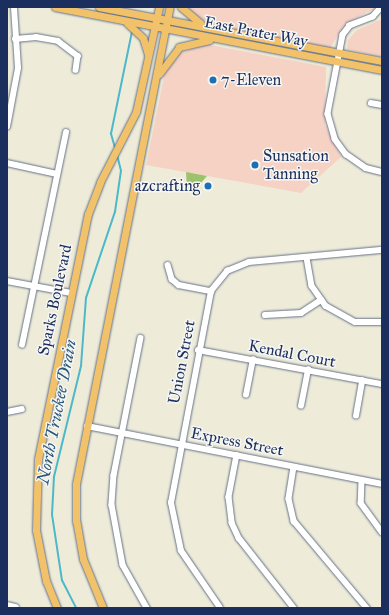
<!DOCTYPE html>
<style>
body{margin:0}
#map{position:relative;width:389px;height:615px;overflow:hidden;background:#eeecd9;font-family:"IM FELL Great Primer",serif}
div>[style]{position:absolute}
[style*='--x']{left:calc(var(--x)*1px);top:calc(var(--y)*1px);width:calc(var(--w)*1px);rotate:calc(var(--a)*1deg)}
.built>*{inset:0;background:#f6d2c4}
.green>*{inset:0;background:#9dc26d}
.stream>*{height:1.5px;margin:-0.75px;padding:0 0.75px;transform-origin:0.75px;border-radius:0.75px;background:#4db8ca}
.roads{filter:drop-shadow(0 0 1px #657189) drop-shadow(0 0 1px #657189)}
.minor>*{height:5.5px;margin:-2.75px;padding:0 2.75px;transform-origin:2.75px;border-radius:2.75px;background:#fff}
.major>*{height:7px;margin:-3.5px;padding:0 3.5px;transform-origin:3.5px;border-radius:3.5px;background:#f2c26a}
.dots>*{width:11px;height:11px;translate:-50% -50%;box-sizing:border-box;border:2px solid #f6f6f2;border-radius:50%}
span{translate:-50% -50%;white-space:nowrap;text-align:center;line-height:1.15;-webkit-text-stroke:3px #f6f6f2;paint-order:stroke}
.street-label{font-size:16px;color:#1b2f5e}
.poi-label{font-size:16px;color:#1b2f5e}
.left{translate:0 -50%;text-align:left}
.right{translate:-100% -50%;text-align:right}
.water-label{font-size:17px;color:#2a587e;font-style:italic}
.frame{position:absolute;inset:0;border:8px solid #1b2f5e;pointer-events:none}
</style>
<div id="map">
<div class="built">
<div style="clip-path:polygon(184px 7px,377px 7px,345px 24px,330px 48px,207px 23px)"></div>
<div style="clip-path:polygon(382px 19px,382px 57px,347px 49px,348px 40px,357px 30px)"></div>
<div style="clip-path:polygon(205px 44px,326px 67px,325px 125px,341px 157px,301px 193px,146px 165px,165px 72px,175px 55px)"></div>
</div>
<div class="green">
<div style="clip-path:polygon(186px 172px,207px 176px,199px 185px,198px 193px,187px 189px)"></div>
</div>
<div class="stream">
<div style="--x:115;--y:148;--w:15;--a:-106"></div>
<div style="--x:111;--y:134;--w:104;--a:-78.4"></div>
<div style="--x:76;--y:608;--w:30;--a:-117"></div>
<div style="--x:62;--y:581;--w:67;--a:-98.6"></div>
<div style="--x:52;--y:515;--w:38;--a:-87"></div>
<div style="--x:54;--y:477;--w:114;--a:-76.3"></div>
<div style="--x:81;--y:366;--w:68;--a:-85.8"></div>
<div style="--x:86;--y:298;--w:91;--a:-71.4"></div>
<div style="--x:115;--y:212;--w:41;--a:-81.7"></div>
<div style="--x:121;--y:171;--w:16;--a:-104"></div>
</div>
<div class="roads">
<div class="minor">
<div style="--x:382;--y:7;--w:13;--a:132"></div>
<div style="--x:373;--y:17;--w:25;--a:159"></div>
<div style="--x:350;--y:26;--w:11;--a:128"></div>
<div style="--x:343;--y:35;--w:80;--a:100.8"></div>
<div style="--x:328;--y:114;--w:26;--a:74"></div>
<div style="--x:335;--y:139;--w:19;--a:54"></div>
<div style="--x:346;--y:154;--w:24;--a:35"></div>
<div style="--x:366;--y:168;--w:16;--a:14"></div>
<div style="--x:15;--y:39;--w:21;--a:-5"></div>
<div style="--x:36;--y:37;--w:22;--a:10"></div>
<div style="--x:58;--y:41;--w:25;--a:37"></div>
<div style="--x:78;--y:56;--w:14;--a:98"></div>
<div style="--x:371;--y:103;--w:11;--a:10"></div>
<div style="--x:7;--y:127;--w:60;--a:-79.4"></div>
<div style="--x:18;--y:68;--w:61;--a:-93.8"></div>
<div style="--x:7;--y:163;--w:51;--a:12.4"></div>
<div style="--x:307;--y:258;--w:28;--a:80"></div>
<div style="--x:312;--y:286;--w:24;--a:55"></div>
<div style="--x:326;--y:306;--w:33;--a:29"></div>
<div style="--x:355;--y:322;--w:27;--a:0"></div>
<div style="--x:168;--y:265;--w:15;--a:74"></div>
<div style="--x:172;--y:279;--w:9;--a:41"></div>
<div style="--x:179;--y:285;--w:33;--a:11"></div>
<div style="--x:7;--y:281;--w:65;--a:10.6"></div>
<div style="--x:265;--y:315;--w:36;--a:-3"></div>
<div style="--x:301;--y:313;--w:24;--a:-33"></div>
<div style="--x:141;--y:338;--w:140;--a:101.1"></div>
<div style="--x:114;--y:475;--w:30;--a:94"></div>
<div style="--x:112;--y:505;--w:61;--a:79.6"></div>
<div style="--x:123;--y:565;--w:49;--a:60.8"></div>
<div style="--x:22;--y:345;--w:217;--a:-78.3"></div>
<div style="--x:198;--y:350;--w:187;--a:10.5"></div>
<div style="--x:246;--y:395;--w:36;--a:-79"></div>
<div style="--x:301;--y:406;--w:37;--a:-79"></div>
<div style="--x:7;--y:412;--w:15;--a:-11"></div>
<div style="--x:356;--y:416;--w:36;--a:-80"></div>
<div style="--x:87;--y:426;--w:301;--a:11.1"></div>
<div style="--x:237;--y:455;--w:43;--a:100.8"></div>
<div style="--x:229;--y:497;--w:26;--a:83"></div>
<div style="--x:232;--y:523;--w:17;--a:65"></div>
<div style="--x:239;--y:538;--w:89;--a:51.8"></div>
<div style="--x:294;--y:467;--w:32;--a:99"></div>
<div style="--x:289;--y:499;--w:23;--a:77"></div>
<div style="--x:294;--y:521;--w:114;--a:50"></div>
<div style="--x:362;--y:480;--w:23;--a:92"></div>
<div style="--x:361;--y:503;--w:36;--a:54"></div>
<div style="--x:7;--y:605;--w:9;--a:13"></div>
<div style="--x:220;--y:608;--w:69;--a:-124.4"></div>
<div style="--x:181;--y:551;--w:49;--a:-101.8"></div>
<div style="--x:171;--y:503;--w:216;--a:-79.3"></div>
<div style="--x:211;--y:291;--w:26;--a:-51"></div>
<div style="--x:227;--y:271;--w:24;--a:-22"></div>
<div style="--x:249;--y:262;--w:134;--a:-5.2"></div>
</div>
<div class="major">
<div style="--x:55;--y:7;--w:333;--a:10.9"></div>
<div style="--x:99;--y:7;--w:288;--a:10.8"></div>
<div style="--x:181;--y:7;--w:26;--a:40"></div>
<div style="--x:127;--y:23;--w:22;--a:43"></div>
<div style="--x:143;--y:38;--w:17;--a:73"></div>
<div style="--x:159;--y:74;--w:34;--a:-53"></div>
<div style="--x:179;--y:47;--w:31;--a:-13"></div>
<div style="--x:57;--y:608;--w:29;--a:-112"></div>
<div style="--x:46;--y:581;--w:52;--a:-101.1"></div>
<div style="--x:36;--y:530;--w:71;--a:-88.4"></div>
<div style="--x:38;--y:459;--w:250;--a:-78.5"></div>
<div style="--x:88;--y:214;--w:34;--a:-69"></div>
<div style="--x:100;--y:182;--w:79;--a:-62.8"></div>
<div style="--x:136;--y:112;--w:107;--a:-77.6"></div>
<div style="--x:103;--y:608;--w:53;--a:-112.2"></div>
<div style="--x:83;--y:559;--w:39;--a:-100"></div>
<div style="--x:76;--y:521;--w:37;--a:-90"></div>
<div style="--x:76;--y:484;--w:486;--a:-78.9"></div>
</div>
</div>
<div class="dots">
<div style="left:213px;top:80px;background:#1f6fb2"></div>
<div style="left:255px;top:165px;background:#1f6fb2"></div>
<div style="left:208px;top:186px;background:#1f6fb2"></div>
</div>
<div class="street-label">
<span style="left:256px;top:32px;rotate:11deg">East Prater Way</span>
<span style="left:55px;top:300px;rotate:-78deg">Sparks Boulevard</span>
<span style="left:292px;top:354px;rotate:11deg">Kendal Court</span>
<span style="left:182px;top:362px;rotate:-79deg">Union Street</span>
<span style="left:237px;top:442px;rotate:11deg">Express Street</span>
</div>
<div class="poi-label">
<span class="left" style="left:221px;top:80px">7-Eleven</span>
<span class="left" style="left:263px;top:165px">Sunsation<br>Tanning</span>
<span class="right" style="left:200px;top:186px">azcrafting</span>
</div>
<div class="water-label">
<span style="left:57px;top:412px;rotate:-79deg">North Truckee Drain</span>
</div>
<div class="frame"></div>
</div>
